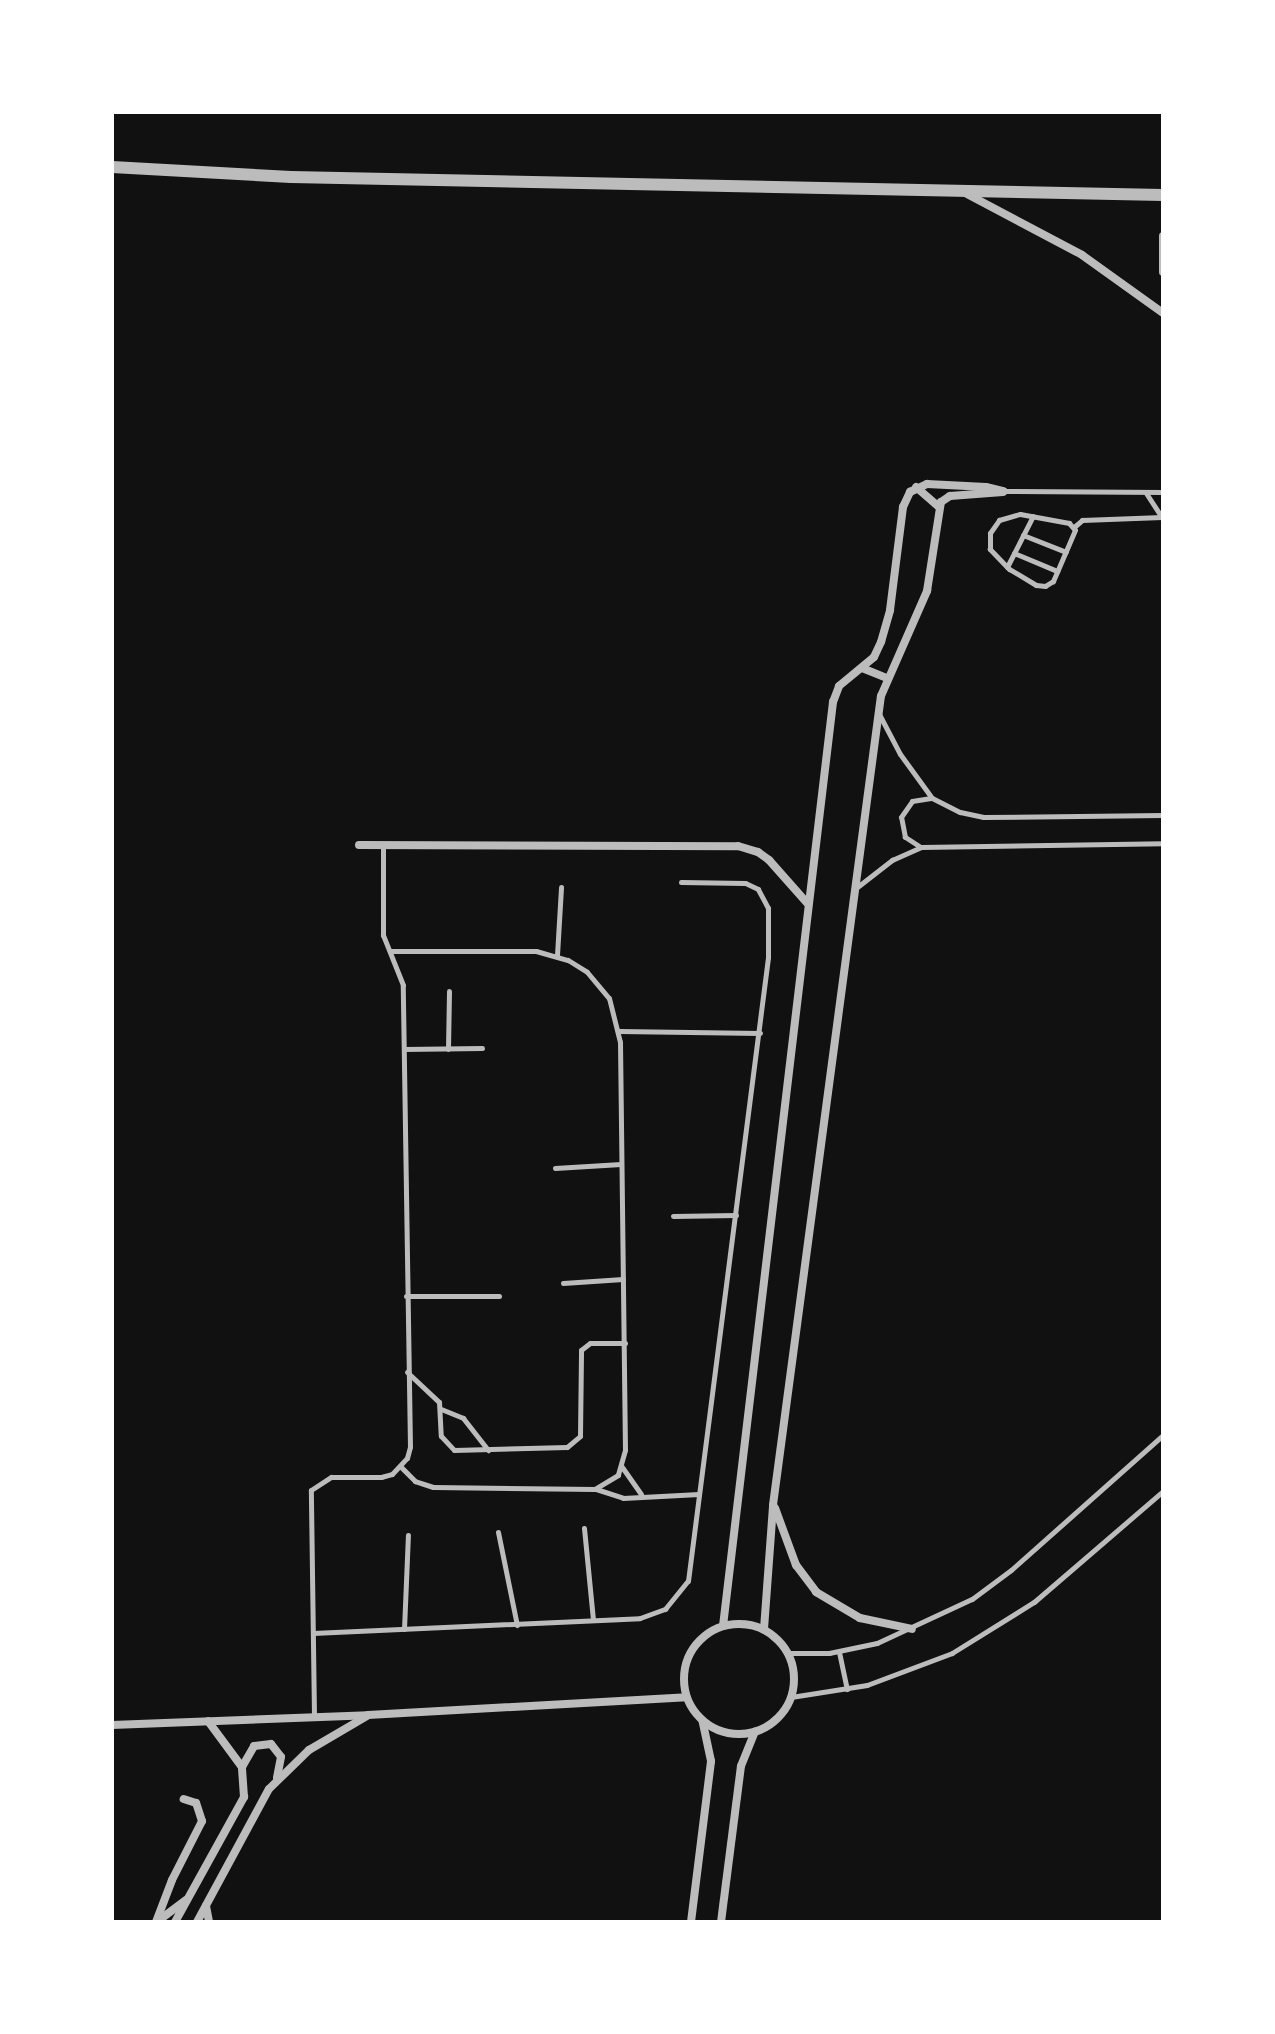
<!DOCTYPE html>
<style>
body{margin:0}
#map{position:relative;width:1275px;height:2034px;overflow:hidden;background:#111;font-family:Rubik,sans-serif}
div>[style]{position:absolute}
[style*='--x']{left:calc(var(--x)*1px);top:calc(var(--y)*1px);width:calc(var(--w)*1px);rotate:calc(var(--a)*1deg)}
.service>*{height:5px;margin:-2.5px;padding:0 2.5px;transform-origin:2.5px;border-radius:2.5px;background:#bcbcbc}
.minor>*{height:8px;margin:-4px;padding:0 4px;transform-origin:4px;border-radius:4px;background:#bcbcbc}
.minor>.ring{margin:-4px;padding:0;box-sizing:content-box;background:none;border:8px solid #bcbcbc;border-radius:50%}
.tertiary>*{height:12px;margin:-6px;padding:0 6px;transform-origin:6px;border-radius:6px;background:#bcbcbc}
span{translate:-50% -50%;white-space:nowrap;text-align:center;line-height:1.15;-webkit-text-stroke:7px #fff;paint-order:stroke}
.frame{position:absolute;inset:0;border:114px solid #fff;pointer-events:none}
</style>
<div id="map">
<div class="service">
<div style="--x:1004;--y:491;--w:159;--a:0.4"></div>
<div style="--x:1146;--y:493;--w:30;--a:57"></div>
<div style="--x:1020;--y:514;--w:50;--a:10.4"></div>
<div style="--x:1069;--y:523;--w:9;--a:49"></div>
<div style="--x:1075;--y:530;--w:56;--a:113.3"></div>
<div style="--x:1053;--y:581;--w:9;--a:148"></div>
<div style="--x:1045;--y:586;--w:9;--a:-174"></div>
<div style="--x:1036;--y:585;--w:31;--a:-149"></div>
<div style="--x:1009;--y:569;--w:28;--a:-134"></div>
<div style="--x:990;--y:549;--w:16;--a:-90"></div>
<div style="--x:990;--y:533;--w:16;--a:-55"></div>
<div style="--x:999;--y:520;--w:22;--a:-16"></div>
<div style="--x:1074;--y:527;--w:11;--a:-41"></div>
<div style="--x:1082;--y:520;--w:80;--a:-2.1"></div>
<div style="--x:1023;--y:535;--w:46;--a:21.6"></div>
<div style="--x:1014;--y:553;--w:47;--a:22.7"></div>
<div style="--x:1007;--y:567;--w:57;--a:-63"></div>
<div style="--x:879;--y:714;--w:45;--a:62.3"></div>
<div style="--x:900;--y:754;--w:54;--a:54"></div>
<div style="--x:932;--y:798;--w:31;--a:27"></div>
<div style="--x:960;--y:812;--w:24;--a:12"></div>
<div style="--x:983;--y:817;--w:180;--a:-0.6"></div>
<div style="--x:919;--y:846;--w:17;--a:-147"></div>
<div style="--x:905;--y:837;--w:20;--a:-101"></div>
<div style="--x:901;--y:817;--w:19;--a:-55"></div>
<div style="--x:912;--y:801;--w:19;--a:-9"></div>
<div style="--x:856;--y:888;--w:46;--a:-37.9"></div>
<div style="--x:892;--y:860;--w:32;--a:-24"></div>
<div style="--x:921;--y:847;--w:242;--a:-0.9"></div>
<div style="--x:390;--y:951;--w:146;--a:0"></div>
<div style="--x:536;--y:951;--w:33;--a:16"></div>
<div style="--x:568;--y:960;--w:22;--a:32"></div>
<div style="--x:587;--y:972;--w:34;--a:50"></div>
<div style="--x:609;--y:998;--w:45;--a:76"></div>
<div style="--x:620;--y:1042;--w:408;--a:89.3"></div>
<div style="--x:625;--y:1450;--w:26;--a:106"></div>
<div style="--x:618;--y:1475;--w:27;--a:149"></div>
<div style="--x:595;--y:1489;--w:162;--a:-179.3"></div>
<div style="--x:433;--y:1487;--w:19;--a:-162"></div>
<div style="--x:415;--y:1481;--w:20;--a:-135"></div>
<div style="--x:557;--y:955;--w:68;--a:-86.6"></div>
<div style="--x:619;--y:1031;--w:141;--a:0.8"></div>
<div style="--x:404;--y:1049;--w:78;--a:-0.7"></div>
<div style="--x:448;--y:1049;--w:58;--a:-89"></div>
<div style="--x:555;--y:1168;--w:66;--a:-3.5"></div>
<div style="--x:673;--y:1216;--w:63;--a:-0.9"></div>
<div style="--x:563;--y:1283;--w:60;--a:-3.8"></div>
<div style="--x:406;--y:1296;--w:93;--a:0"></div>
<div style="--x:407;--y:1372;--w:44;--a:43.2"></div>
<div style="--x:439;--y:1402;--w:34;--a:87"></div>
<div style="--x:441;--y:1436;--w:19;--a:47"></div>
<div style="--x:454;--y:1450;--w:113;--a:-1.5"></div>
<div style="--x:567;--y:1447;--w:17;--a:-40"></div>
<div style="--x:580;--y:1436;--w:86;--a:-89.3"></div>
<div style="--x:581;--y:1350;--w:11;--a:-38"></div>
<div style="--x:590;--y:1343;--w:35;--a:0"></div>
<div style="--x:441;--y:1409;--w:24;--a:22"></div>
<div style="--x:463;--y:1418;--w:41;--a:52"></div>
<div style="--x:622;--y:1467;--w:33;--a:55"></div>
<div style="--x:596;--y:1489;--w:28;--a:18"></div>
<div style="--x:623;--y:1498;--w:76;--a:-3"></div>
<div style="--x:584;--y:1528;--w:92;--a:84.4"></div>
<div style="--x:498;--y:1532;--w:95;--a:78.5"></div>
<div style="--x:404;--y:1629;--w:94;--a:-87.6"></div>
<div style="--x:313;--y:1633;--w:327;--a:-2.6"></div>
<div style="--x:640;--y:1618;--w:27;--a:-20"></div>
<div style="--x:665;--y:1609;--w:36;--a:-51"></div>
<div style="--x:688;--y:1581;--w:629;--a:-82.69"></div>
<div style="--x:768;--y:957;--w:49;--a:-90"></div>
<div style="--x:768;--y:908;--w:21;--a:-118"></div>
<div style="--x:758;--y:889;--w:14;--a:-155"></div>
<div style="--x:745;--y:883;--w:64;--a:-179.1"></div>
<div style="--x:839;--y:1652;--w:38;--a:78"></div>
<div style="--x:788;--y:1653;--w:41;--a:0"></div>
<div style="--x:829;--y:1653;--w:49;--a:-11.8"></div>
<div style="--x:877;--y:1643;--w:105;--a:-24.9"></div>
<div style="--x:972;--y:1599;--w:49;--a:-36.6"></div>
<div style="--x:1011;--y:1570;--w:203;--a:-41.6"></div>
<div style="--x:791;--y:1697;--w:77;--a:-9"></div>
<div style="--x:867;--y:1685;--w:91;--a:-20.6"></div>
<div style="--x:952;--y:1653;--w:97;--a:-31.9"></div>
<div style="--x:1034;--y:1602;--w:170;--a:-40.7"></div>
<div style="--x:314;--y:1716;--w:226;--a:-90.8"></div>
<div style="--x:311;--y:1490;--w:24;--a:-33"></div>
<div style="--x:331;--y:1477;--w:50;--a:0"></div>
<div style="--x:381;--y:1477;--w:11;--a:-15"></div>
<div style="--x:392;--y:1474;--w:22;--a:-47"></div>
<div style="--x:407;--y:1458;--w:11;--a:-75"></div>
<div style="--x:410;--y:1447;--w:462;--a:-90.9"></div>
<div style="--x:403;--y:985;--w:54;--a:-111.8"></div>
<div style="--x:383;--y:935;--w:90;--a:-90"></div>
</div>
<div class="minor">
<div style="--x:967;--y:194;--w:130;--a:27.9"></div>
<div style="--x:1082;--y:255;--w:100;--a:35.6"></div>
<div style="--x:1163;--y:236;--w:36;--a:90"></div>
<div style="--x:916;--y:487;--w:29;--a:41"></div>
<div style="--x:862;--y:668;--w:27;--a:22"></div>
<div style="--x:359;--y:845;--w:379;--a:0.2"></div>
<div style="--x:738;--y:846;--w:21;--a:17"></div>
<div style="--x:758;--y:852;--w:14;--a:36"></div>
<div style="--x:769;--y:860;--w:57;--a:48.5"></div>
<div style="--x:775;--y:1508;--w:61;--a:69.8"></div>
<div style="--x:796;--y:1565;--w:34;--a:53"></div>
<div style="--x:816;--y:1592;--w:51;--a:30.6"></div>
<div style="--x:860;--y:1618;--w:53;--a:11.9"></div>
<div class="ring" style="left:684px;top:1624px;width:102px;height:102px"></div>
<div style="--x:723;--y:1626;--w:931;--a:-83.21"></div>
<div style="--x:833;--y:702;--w:17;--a:-69"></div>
<div style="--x:839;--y:686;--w:45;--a:-39.6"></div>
<div style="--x:874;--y:657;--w:17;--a:-65"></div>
<div style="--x:881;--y:642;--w:33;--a:-74"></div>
<div style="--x:890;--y:610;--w:104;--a:-82.8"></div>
<div style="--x:903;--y:507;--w:17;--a:-65"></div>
<div style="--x:910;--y:492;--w:19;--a:-25"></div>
<div style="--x:927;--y:484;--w:59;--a:2.9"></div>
<div style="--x:986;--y:487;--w:18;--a:13"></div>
<div style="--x:764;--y:1629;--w:124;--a:-85.8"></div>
<div style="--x:773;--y:1505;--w:816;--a:-82.4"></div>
<div style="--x:881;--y:696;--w:115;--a:-66.3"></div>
<div style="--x:927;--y:591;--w:90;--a:-81.1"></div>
<div style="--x:941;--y:502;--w:11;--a:-34"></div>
<div style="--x:950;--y:496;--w:53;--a:-4.3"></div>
<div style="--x:112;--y:1725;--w:256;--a:-2.2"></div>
<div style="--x:368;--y:1715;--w:319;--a:-3.2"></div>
<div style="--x:242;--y:1767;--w:24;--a:-60"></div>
<div style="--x:254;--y:1746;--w:17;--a:-7"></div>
<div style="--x:271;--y:1744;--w:16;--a:52"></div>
<div style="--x:281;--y:1757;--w:21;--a:101"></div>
<div style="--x:206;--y:1906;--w:16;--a:79"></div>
<div style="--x:158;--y:1921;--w:35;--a:-37"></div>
<div style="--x:156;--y:1922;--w:45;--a:-69.1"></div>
<div style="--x:172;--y:1880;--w:66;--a:-63"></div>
<div style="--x:202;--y:1821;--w:19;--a:-108"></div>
<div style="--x:196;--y:1803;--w:13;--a:-162"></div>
<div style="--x:175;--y:1922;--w:143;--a:-61.1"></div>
<div style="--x:244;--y:1797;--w:30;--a:-94"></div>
<div style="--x:242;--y:1767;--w:57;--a:-126.5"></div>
<div style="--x:197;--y:1922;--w:151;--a:-61.6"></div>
<div style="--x:269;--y:1789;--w:56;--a:-44.3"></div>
<div style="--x:309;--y:1750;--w:67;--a:-30.4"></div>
<div style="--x:691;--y:1922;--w:162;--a:-82.9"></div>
<div style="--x:711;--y:1761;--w:40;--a:-102"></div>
<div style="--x:721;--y:1922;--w:157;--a:-82.7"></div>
<div style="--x:741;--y:1766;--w:37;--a:-68"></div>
</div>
<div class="tertiary">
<div style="--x:112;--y:167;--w:179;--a:3.2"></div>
<div style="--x:291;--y:177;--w:872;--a:1.18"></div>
</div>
<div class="frame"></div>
</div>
